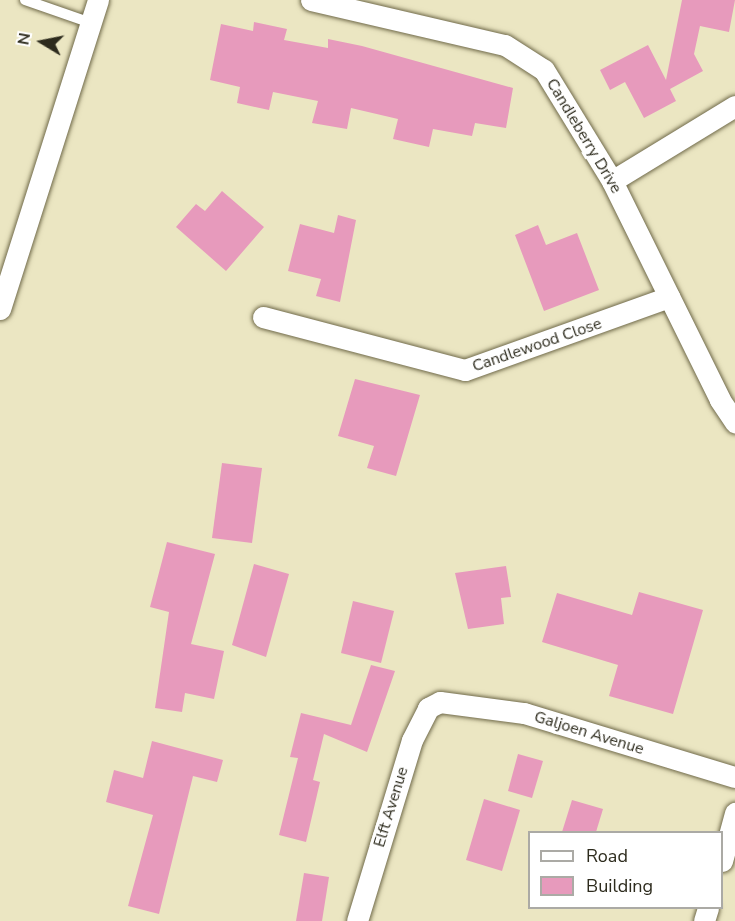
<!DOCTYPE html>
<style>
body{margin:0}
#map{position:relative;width:735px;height:921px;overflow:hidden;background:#ebe6c2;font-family:"Nunito Sans",sans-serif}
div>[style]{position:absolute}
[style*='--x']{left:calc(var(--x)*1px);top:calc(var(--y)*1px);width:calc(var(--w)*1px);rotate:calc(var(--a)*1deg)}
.building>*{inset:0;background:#e79abc}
.roads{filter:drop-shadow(0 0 2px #706a4a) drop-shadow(0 0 2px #706a4a)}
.lane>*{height:10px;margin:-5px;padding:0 5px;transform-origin:5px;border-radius:5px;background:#fff}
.street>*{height:21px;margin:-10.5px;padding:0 10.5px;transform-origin:10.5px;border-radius:10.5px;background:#fff}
span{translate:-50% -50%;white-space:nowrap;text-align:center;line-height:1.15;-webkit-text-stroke:6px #fff;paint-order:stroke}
.street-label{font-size:16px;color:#2d2b1d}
.legend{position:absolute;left:528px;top:831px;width:195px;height:78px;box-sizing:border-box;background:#fff;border:2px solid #abaaa5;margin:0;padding:8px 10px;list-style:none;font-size:18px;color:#2d2b1d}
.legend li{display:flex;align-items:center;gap:12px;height:30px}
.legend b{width:30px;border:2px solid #abaaa5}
.north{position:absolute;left:12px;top:12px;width:60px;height:60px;-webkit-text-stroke:4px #fff;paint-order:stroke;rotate:280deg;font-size:16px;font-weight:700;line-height:24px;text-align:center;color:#2d2b1d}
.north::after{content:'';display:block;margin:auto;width:21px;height:27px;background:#2d2b1d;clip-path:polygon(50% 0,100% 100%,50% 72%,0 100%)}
</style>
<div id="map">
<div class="building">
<div style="clip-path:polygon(682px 0,735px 0,729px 32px,700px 26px,694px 54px,703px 71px,670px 89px,676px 101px,644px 118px,625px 82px,610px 90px,600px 70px,648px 45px,666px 80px)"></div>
<div style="clip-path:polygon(254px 22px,287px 29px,284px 40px,328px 48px,328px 39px,362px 46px,513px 88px,506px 128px,475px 123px,472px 136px,433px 129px,429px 147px,393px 139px,398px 119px,351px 108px,347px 129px,312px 123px,318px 101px,273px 92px,269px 110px,237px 103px,240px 87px,210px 80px,221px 24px,253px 31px)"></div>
<div style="clip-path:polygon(222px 191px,264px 227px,226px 271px,176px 227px,196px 204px,205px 211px)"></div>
<div style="clip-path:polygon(338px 215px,356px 220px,340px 302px,316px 296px,321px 279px,288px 271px,300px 224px,334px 233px)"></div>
<div style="clip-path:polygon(538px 225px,546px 245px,577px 233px,599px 290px,544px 311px,515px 235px)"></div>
<div style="clip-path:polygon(355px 379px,420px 395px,396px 476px,367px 468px,374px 446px,338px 436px)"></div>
<div style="clip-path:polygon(222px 463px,262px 468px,252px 543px,212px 538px)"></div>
<div style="clip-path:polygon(167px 542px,215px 554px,191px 644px,224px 651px,214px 699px,185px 693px,182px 712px,155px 708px,169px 612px,150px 607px)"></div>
<div style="clip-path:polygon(254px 564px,289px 574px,266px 657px,232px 645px)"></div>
<div style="clip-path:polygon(506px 566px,511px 597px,501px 598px,504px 624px,468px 629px,455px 573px)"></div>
<div style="clip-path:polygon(639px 592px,703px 610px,673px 714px,609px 696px,618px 665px,542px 642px,557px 593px,632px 615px)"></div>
<div style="clip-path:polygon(353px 601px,394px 611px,381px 663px,341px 653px)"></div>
<div style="clip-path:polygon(371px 665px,395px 671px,367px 752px,324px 734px,313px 780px,320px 782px,306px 842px,279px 835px,298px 758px,290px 757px,301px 713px,351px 725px)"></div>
<div style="clip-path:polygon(152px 741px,223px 760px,217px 782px,193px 776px,159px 914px,128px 906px,153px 815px,106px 802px,114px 770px,143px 778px)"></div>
<div style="clip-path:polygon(518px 754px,543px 761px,532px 798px,508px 791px)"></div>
<div style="clip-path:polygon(484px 799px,520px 810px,502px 871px,466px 860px)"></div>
<div style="clip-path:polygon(572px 800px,603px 809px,596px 832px,562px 832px)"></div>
<div style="clip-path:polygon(304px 873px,329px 877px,322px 921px,296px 921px)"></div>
</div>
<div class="roads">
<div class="lane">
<div style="--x:25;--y:0;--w:70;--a:19.2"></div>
</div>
<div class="street">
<div style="--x:311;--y:0;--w:199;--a:13.1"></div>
<div style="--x:505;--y:45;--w:46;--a:32.7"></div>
<div style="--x:544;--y:70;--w:130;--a:58.5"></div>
<div style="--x:612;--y:181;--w:244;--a:63.7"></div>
<div style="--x:720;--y:400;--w:27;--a:56"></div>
<div style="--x:612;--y:181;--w:144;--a:-31.4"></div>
<div style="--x:0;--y:309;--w:324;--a:-72.4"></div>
<div style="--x:263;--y:317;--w:209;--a:14.7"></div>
<div style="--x:465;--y:370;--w:217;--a:-19.7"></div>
<div style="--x:722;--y:861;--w:50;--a:-74.8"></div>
<div style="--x:357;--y:921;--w:189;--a:-73.1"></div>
<div style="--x:412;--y:740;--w:36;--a:-63"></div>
<div style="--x:428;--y:708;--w:13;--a:-27"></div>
<div style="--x:440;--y:702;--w:85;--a:7.5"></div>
<div style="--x:524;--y:713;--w:220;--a:16.9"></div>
<div style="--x:704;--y:921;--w:14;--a:-73"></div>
</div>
</div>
<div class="street-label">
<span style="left:584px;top:136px;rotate:59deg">Candleberry Drive</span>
<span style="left:537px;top:345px;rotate:-19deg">Candlewood Close</span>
<span style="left:589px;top:733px;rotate:17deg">Galjoen Avenue</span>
<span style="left:391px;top:807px;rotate:-73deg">Elft Avenue</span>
</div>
<ul class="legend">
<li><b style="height:8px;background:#fff"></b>Road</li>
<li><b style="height:16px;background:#e79abc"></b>Building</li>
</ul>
<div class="north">N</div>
</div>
